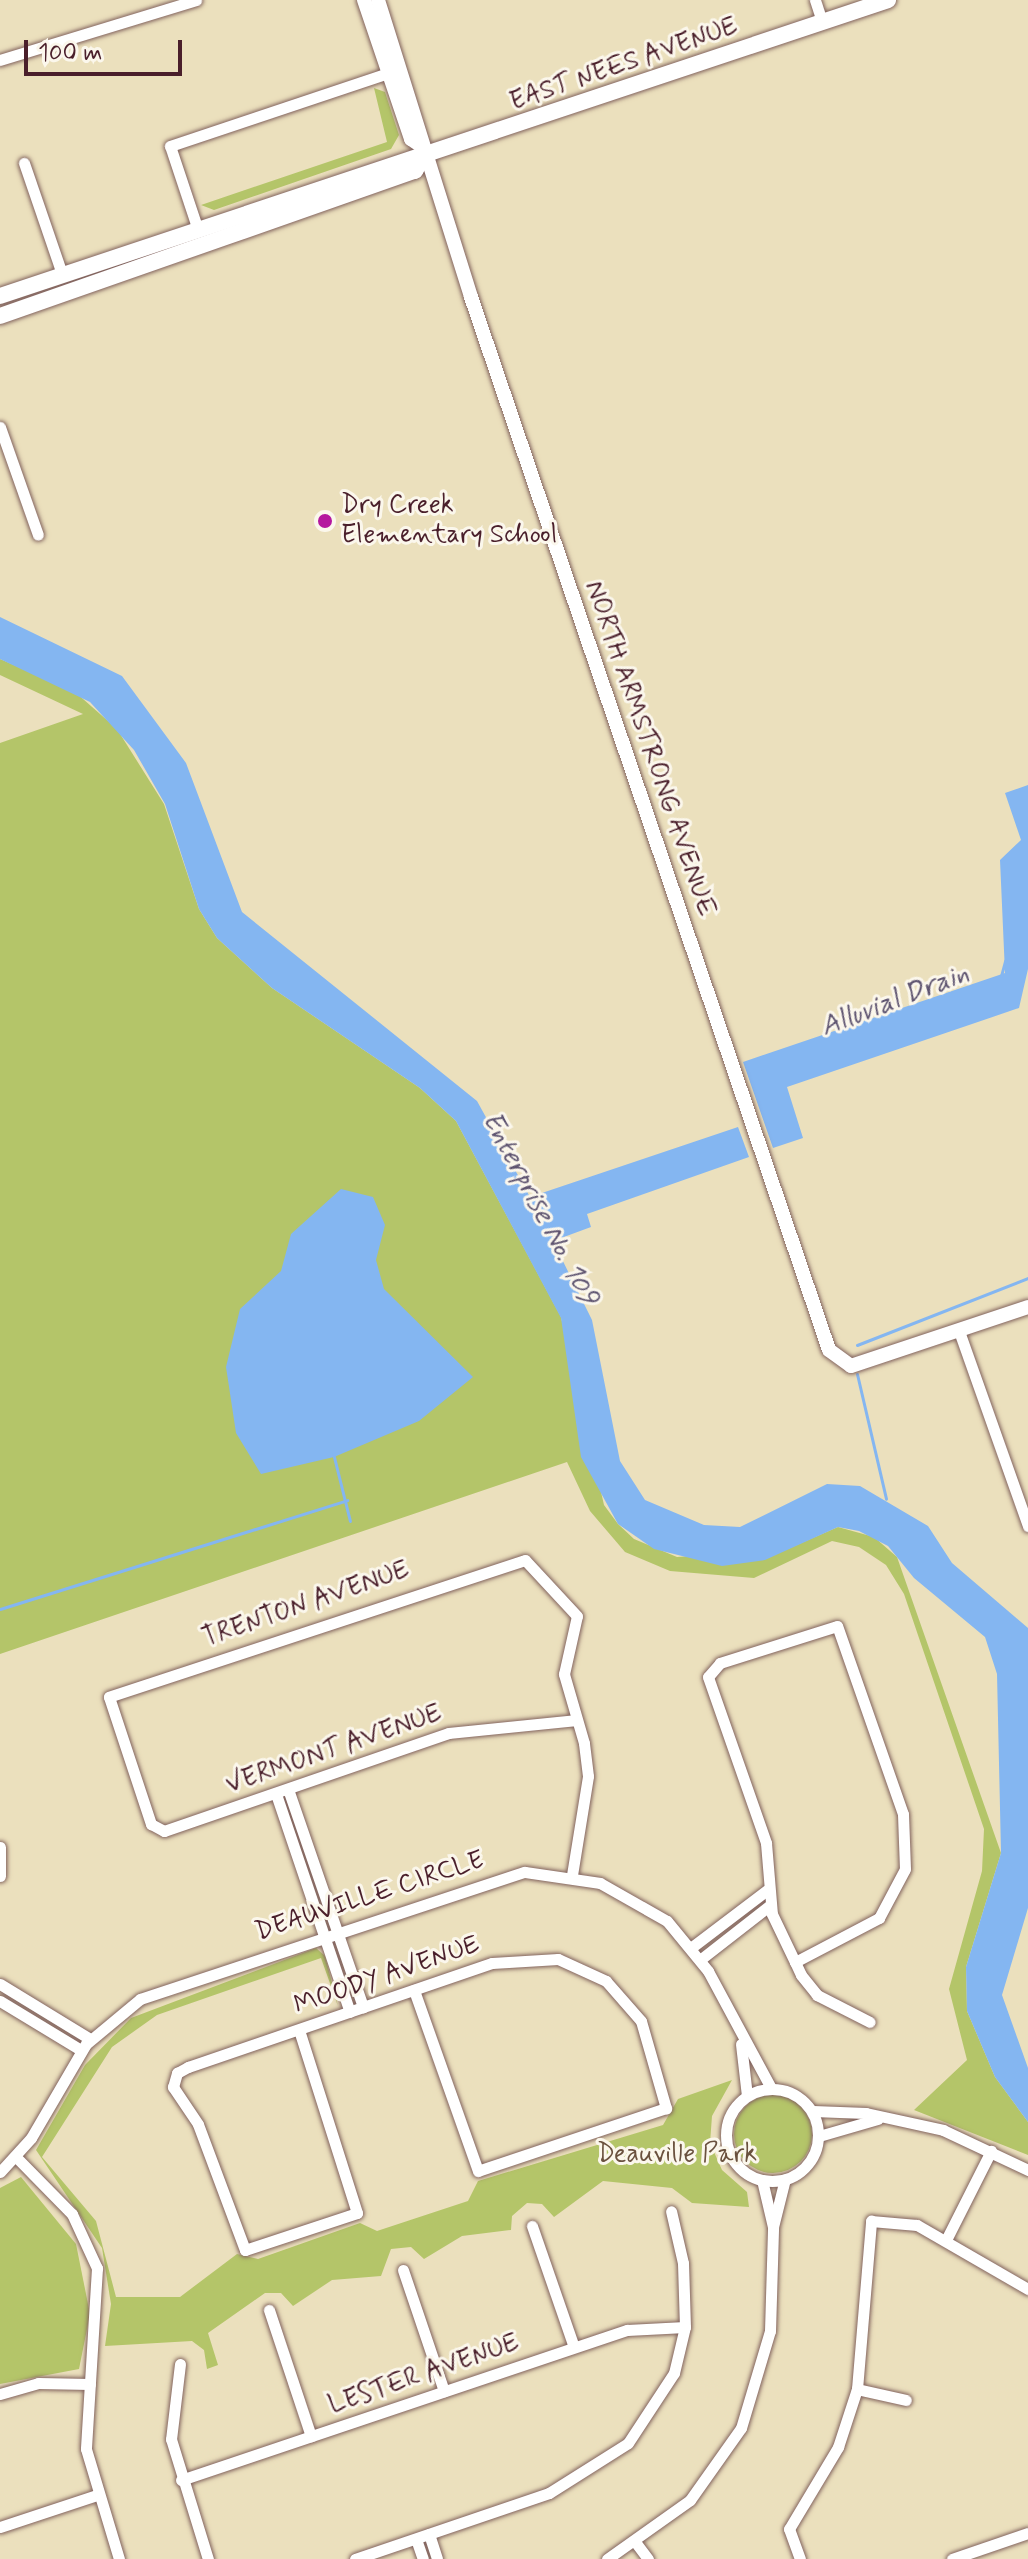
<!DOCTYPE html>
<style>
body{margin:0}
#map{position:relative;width:1028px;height:2559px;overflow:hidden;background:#ebe0bd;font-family:Mynerve,sans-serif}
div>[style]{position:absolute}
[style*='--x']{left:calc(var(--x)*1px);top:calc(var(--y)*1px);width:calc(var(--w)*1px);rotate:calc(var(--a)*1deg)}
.green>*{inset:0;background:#b4c569}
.round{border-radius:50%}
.water>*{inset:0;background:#84b6f1}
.stream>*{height:3px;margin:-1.5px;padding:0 1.5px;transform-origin:1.5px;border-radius:1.5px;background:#84b6f1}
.roads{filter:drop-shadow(0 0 2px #82635e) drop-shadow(0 0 2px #82635e)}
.minor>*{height:11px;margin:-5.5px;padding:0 5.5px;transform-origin:5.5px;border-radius:5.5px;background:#fff}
.minor>.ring{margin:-5.5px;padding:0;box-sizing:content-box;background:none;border:11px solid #fff;border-radius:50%}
.tertiary>*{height:14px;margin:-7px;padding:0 7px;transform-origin:7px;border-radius:7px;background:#fff}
.secondary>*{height:16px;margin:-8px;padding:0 8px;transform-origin:8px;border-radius:8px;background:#fff}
.dots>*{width:22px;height:22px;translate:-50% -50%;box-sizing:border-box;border:4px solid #fbf7ec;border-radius:50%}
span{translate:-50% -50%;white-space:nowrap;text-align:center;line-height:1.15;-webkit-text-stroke:6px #fbf7ec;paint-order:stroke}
.street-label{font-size:26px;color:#4a1f2b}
.poi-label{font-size:26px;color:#4a1f2b}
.left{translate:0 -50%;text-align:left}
.park-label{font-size:26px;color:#6a513e}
.water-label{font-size:28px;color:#5e5470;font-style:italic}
.scale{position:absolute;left:24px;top:40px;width:158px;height:36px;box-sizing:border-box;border:4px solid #4a1f2b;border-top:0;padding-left:10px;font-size:24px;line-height:28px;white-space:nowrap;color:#4a1f2b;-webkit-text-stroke:6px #fbf7ec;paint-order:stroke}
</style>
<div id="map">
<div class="green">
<div style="clip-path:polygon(374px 88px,385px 92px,399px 135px,391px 149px,214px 210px,201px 205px,387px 142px)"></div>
<div style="clip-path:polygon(0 659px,74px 691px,117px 729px,164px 804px,199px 909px,217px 938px,272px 988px,420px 1088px,456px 1121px,561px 1317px,604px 1505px,618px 1524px,634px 1539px,677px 1557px,785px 1550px,838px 1527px,874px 1537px,897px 1557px,1001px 1853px,966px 1967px,967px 2011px,995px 2077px,1028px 2122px,1028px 2155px,914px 2110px,967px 2060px,949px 1989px,982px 1871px,984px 1829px,904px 1594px,886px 1565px,859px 1547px,832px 1541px,754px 1578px,670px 1571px,625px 1552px,590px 1511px,567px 1462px,0 1654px,0 743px,83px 714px,0 675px)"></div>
<div style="clip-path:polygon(316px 1948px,325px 1956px,338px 2006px,321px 1958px,157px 2015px,112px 2047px,42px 2157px,96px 2221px,116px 2297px,180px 2297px,237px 2254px,258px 2259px,360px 2223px,377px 2231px,468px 2201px,478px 2181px,663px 2125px,678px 2099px,732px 2080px,712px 2116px,710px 2143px,722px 2170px,747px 2192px,749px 2207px,692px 2203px,672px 2188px,603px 2181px,554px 2217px,542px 2204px,527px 2203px,512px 2216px,511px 2230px,462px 2236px,424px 2259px,411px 2247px,391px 2249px,381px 2276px,332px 2280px,293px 2306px,281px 2293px,265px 2293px,208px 2333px,218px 2365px,207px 2369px,204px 2350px,192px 2341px,105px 2346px,111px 2304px,102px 2248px,36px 2150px,85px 2065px,131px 2018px)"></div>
<div class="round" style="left:734px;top:2095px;width:78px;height:78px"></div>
<div style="clip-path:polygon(21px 2177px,76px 2244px,90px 2314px,79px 2369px,0 2384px,0 2188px)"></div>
</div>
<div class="water">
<div style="clip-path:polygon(0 617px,122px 676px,186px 763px,242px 912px,477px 1101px,530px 1197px,738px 1127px,749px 1157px,587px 1214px,591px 1227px,553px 1241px,592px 1320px,620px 1461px,645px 1500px,704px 1525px,740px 1527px,827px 1484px,860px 1486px,928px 1526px,952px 1563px,1028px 1628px,1028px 1908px,1002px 1995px,1028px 2068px,1028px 2122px,995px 2077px,967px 2011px,966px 1967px,1001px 1853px,997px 1674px,985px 1637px,914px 1578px,888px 1546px,859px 1531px,838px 1527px,765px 1560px,722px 1566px,654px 1549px,618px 1524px,581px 1457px,561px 1318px,456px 1121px,420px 1088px,272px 988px,217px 938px,199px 909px,165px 804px,134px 750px,90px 702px,0 659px)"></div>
<div style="clip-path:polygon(1028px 785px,1028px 969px,1019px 1008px,787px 1087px,803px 1138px,773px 1148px,743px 1062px,1005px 973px,1000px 860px,1021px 840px,1005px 793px)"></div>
<div style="clip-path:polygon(341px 1189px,373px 1197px,385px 1225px,376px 1260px,384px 1289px,473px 1377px,419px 1421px,334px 1457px,261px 1474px,236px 1433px,226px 1367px,240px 1309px,281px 1271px,291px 1234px)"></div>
</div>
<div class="stream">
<div style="--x:1001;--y:976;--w:16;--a:-75"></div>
<div style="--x:857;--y:1345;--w:184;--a:-21.4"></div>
<div style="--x:857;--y:1374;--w:128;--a:76.9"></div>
<div style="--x:333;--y:1453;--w:70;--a:76"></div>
<div style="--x:0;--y:1609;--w:364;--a:-17.4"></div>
</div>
<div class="roads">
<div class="minor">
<div style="--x:815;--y:0;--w:23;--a:72"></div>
<div style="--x:0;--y:60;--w:205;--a:-17"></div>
<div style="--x:24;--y:163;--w:117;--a:71.1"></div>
<div style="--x:197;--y:227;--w:85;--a:-108.4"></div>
<div style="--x:170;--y:146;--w:230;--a:-18.5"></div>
<div style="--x:0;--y:427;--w:114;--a:70.6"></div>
<div style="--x:959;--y:1331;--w:207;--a:70.5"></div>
<div style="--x:288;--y:1789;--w:231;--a:71"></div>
<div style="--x:276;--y:1794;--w:230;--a:71.3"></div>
<div style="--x:0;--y:1847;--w:29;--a:90"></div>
<div style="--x:572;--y:1875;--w:100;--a:-80.8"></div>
<div style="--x:588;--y:1776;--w:33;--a:-97"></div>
<div style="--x:584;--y:1743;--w:72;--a:-106.2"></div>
<div style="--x:564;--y:1674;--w:59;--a:-77.4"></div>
<div style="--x:577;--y:1616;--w:76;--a:-132.9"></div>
<div style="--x:525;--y:1560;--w:438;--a:161.8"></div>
<div style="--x:109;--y:1697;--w:134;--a:71.7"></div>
<div style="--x:151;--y:1824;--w:15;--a:28"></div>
<div style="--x:164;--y:1831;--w:301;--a:-19"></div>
<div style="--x:449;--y:1733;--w:128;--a:-5.8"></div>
<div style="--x:692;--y:1947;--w:94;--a:-37.2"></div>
<div style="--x:701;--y:1959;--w:88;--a:-38"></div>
<div style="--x:795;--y:1962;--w:95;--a:-27.6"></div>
<div style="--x:879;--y:1918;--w:55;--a:-62"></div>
<div style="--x:905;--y:1869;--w:55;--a:-92.1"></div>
<div style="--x:903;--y:1814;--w:199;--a:-109.3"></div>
<div style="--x:837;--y:1626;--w:123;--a:162.5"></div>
<div style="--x:720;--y:1663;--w:18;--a:131"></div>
<div style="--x:708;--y:1677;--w:176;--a:70.7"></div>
<div style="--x:766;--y:1843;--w:71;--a:85.2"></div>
<div style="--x:772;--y:1914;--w:53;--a:64.4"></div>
<div style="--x:795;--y:1962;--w:14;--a:65"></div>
<div style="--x:801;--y:1975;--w:26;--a:51"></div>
<div style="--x:817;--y:1995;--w:59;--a:27"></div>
<div style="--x:0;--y:1984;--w:105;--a:31.4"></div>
<div style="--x:0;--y:2001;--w:95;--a:31.2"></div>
<div style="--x:299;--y:2030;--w:192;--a:72.4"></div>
<div style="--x:357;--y:2213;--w:118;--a:161.7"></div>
<div style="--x:245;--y:2250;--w:134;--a:-110.5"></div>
<div style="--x:198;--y:2124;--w:45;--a:-124"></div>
<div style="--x:173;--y:2087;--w:15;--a:-74"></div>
<div style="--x:177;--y:2073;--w:13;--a:-29"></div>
<div style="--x:188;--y:2067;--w:321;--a:-18.9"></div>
<div style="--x:492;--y:1963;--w:66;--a:-3.5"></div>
<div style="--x:558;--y:1959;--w:53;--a:24.6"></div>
<div style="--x:606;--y:1981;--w:53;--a:48.8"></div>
<div style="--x:641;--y:2021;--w:91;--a:74"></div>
<div style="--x:666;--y:2108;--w:198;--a:161.5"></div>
<div style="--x:478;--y:2171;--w:192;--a:-109.5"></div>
<div style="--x:741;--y:2044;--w:52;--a:83.4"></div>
<div class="ring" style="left:726px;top:2089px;width:81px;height:81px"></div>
<div style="--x:813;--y:2111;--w:53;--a:2.2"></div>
<div style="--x:866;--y:2113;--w:79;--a:12.4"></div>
<div style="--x:943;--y:2130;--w:94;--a:25.2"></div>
<div style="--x:819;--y:2136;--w:61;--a:-16.1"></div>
<div style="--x:16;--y:2157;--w:80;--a:45.5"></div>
<div style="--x:72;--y:2214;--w:60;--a:65.2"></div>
<div style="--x:97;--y:2268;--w:181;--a:93.5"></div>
<div style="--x:86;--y:2449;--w:115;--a:73.3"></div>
<div style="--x:0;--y:2172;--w:46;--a:-47.6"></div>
<div style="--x:31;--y:2138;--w:109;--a:-59.7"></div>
<div style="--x:86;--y:2044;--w:70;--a:-39.8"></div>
<div style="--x:140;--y:1999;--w:405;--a:-18.3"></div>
<div style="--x:525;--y:1872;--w:76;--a:8.3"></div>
<div style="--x:600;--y:1883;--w:77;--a:29.6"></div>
<div style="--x:667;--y:1921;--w:65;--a:50.6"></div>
<div style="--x:708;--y:1971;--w:133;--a:61.7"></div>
<div style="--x:762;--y:2180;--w:48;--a:76.8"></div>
<div style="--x:532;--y:2226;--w:128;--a:70.9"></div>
<div style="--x:946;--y:2240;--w:100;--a:-63.2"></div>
<div style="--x:403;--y:2270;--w:128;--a:71.3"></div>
<div style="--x:269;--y:2310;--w:133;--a:71.6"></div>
<div style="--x:180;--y:2364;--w:76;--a:96.8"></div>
<div style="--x:171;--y:2439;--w:126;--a:72.9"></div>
<div style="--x:857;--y:2389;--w:50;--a:12.7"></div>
<div style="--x:0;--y:2394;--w:40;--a:-16"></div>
<div style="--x:38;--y:2383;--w:52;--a:1.1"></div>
<div style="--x:181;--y:2480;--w:471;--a:-18.6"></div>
<div style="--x:627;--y:2330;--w:58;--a:-3"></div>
<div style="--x:0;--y:2527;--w:102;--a:-18.3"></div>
<div style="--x:429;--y:2534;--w:26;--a:72"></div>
<div style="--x:416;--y:2539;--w:21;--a:71"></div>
<div style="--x:636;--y:2543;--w:20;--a:53"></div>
<div style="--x:355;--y:2559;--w:205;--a:-18.8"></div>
<div style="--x:549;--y:2493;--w:93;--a:-32.3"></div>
<div style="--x:628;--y:2443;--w:84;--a:-56.7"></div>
<div style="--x:674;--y:2373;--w:47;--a:-76.6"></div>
<div style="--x:685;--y:2327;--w:64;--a:-91.8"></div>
<div style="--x:683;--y:2263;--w:53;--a:-103"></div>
<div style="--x:607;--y:2559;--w:102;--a:-35.4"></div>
<div style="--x:690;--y:2500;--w:88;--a:-54.7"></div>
<div style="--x:741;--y:2428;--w:101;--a:-73.4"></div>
<div style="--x:770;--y:2331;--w:104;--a:-88.3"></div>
<div style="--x:773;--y:2227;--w:49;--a:-76"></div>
<div style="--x:800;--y:2559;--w:32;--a:-110"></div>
<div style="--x:789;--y:2529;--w:96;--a:-59.1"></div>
<div style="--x:838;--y:2447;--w:61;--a:-71.9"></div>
<div style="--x:857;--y:2389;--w:169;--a:-85.2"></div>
<div style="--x:871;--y:2221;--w:46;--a:5"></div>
<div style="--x:917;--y:2225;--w:128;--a:30"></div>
<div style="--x:952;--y:2559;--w:80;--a:-18.9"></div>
</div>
<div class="tertiary">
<div style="--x:364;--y:0;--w:147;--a:71.3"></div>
<div style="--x:411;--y:139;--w:12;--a:35"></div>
<div style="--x:378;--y:0;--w:311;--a:72.6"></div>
<div style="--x:471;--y:297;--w:1112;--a:71.22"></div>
<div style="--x:829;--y:1350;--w:27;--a:36"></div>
<div style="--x:851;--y:1366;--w:187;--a:-18.4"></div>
</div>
<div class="secondary">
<div style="--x:0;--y:296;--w:936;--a:-18.43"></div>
<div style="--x:0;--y:316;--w:440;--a:-19.3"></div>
<div style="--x:415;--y:171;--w:12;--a:-59"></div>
</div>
</div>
<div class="dots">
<div style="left:325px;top:521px;background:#b5179e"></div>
</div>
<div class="street-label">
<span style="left:624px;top:65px;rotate:-19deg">EAST NEES AVENUE</span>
<span style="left:649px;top:749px;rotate:71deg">NORTH ARMSTRONG AVENUE</span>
<span style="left:306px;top:1605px;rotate:-19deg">TRENTON AVENUE</span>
<span style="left:334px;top:1750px;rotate:-19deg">VERMONT AVENUE</span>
<span style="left:370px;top:1897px;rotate:-18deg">DEAUVILLE CIRCLE</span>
<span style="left:387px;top:1976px;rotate:-19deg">MOODY AVENUE</span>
<span style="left:424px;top:2375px;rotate:-19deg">LESTER AVENUE</span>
</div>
<div class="poi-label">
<span class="left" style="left:341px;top:521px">Dry Creek<br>Elementary School</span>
</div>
<div class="park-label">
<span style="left:677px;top:2155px">Deauville Park</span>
</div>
<div class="water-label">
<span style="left:895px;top:1001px;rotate:-21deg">Alluvial Drain</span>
<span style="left:539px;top:1209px;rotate:62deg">Enterprise No. 109</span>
</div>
<div class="scale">100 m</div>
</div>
